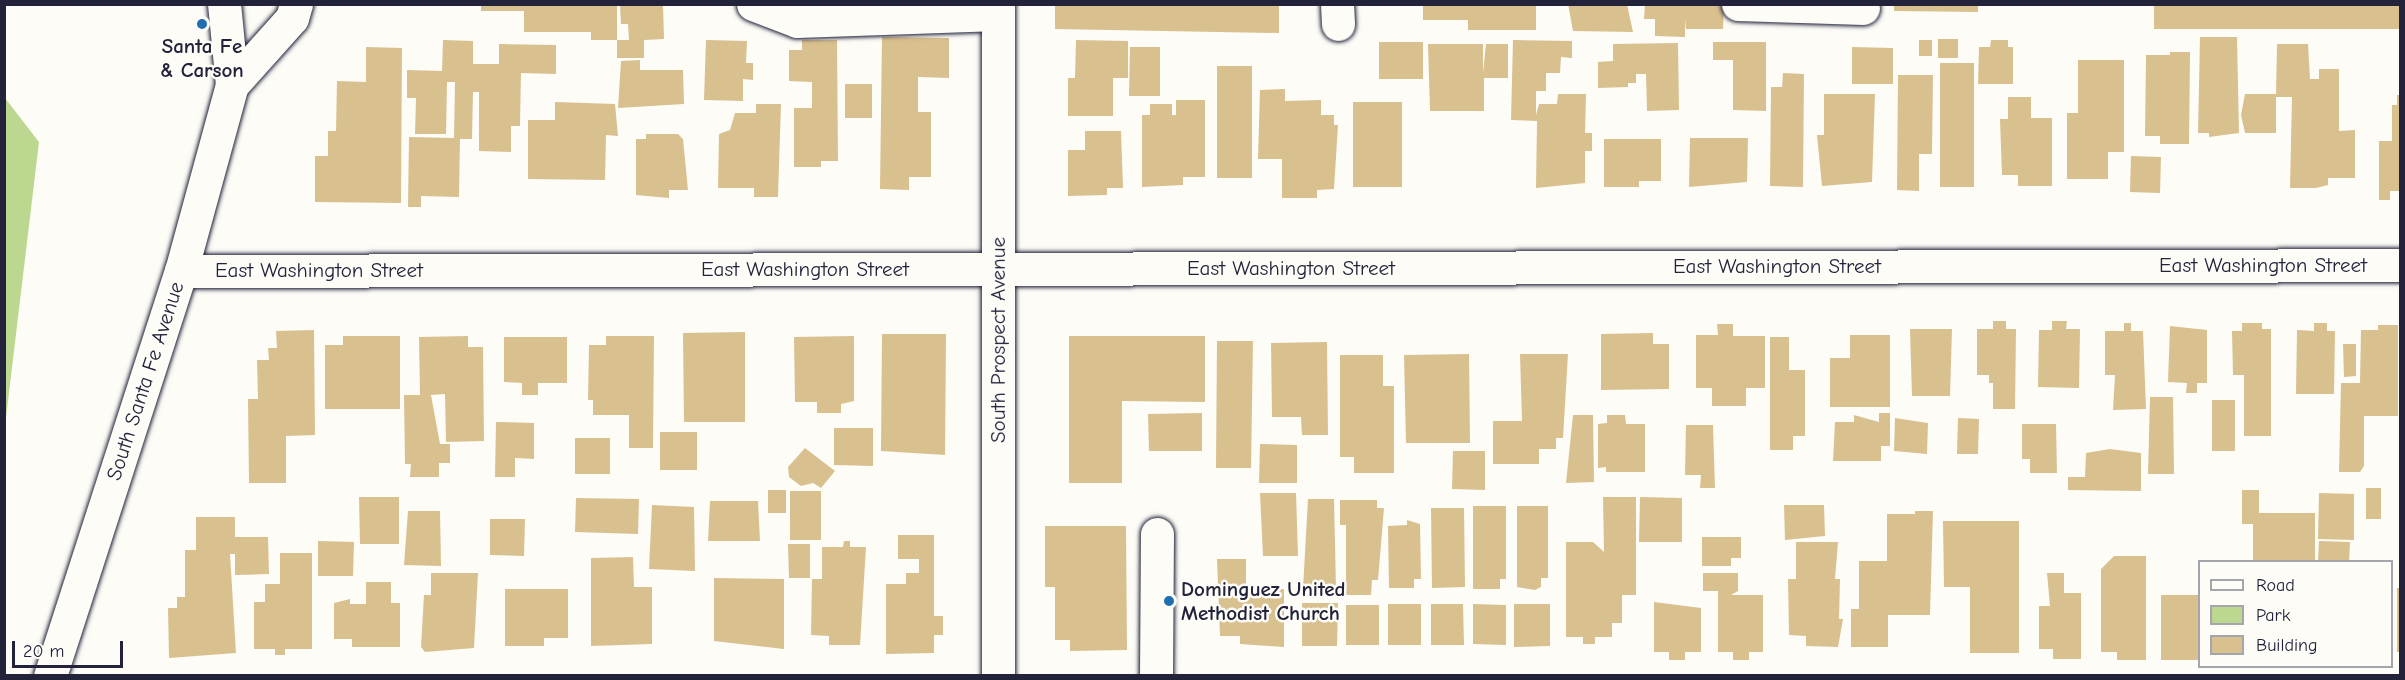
<!DOCTYPE html>
<style>
body{margin:0}
#map{position:relative;width:2405px;height:680px;overflow:hidden;background:#fdfcf7;font-family:"Comic Neue",sans-serif}
div>[style]{position:absolute}
[style*='--x']{left:calc(var(--x)*1px);top:calc(var(--y)*1px);width:calc(var(--w)*1px);rotate:calc(var(--a)*1deg)}
.green>*{inset:0;background:#bcd890}
.building>*{inset:0;background:#d9c08f}
.roads{filter:drop-shadow(0 0 2px #22223b) drop-shadow(0 0 2px #22223b)}
.minor>*{height:33px;margin:-16.5px;padding:0 16.5px;transform-origin:16.5px;border-radius:16.5px;background:#fdfcf7}
.major>*{height:33px;margin:-16.5px;padding:0 16.5px;transform-origin:16.5px;border-radius:16.5px;background:#fdfcf7}
.dots>*{width:16px;height:16px;translate:-50% -50%;box-sizing:border-box;border:3px solid #fdfcf7;border-radius:50%}
span{translate:-50% -50%;white-space:nowrap;text-align:center;line-height:1.15;-webkit-text-stroke:5px #fdfcf7;paint-order:stroke}
.poi-label{font-size:21px;color:#22223b;font-weight:700}
.left{translate:0 -50%;text-align:left}
.street-label{font-size:21px;color:#22223b}
.frame{position:absolute;inset:0;border:6px solid #22223b;pointer-events:none}
.legend{position:absolute;left:2198px;top:560px;width:195px;height:108px;box-sizing:border-box;background:#fdfcf7;border:2px solid #a5a5ac;margin:0;padding:8px 10px;list-style:none;font-size:18px;color:#22223b}
.legend li{display:flex;align-items:center;gap:12px;height:30px}
.legend b{width:30px;border:2px solid #a5a5ac}
.scale{position:absolute;left:12px;top:641px;width:111px;height:27px;box-sizing:border-box;border:3px solid #22223b;border-top:0;padding-left:8px;font-size:18px;line-height:21px;white-space:nowrap;color:#22223b;-webkit-text-stroke:4px #fdfcf7;paint-order:stroke}
</style>
<div id="map">
<div class="green">
<div style="clip-path:polygon(5px 98px,39px 142px,5px 426px)"></div>
</div>
<div class="building">
<div style="clip-path:polygon(481px 4px,617px 4px,617px 40px,591px 40px,591px 32px,524px 32px,524px 11px,481px 11px)"></div>
<div style="clip-path:polygon(1055px 4px,1279px 4px,1279px 33px,1055px 29px)"></div>
<div style="clip-path:polygon(1423px 4px,1536px 4px,1536px 30px,1468px 30px,1468px 20px,1423px 20px)"></div>
<div style="clip-path:polygon(1568px 4px,1627px 4px,1633px 32px,1573px 31px)"></div>
<div style="clip-path:polygon(1645px 4px,1724px 4px,1723px 29px,1686px 29px,1685px 19px,1685px 37px,1655px 36px,1655px 19px,1644px 19px)"></div>
<div style="clip-path:polygon(1894px 4px,1978px 4px,1978px 12px,1894px 11px)"></div>
<div style="clip-path:polygon(2154px 4px,2400px 4px,2400px 29px,2154px 29px)"></div>
<div style="clip-path:polygon(620px 5px,663px 5px,664px 39px,644px 40px,644px 58px,617px 58px,617px 40px,629px 40px,628px 24px,621px 24px)"></div>
<div style="clip-path:polygon(882px 37px,949px 38px,949px 78px,918px 77px,918px 112px,931px 112px,931px 177px,909px 177px,909px 190px,880px 189px)"></div>
<div style="clip-path:polygon(2200px 37px,2237px 37px,2239px 133px,2209px 137px,2209px 133px,2198px 133px)"></div>
<div style="clip-path:polygon(1938px 39px,1958px 39px,1958px 58px,1938px 58px)"></div>
<div style="clip-path:polygon(443px 40px,473px 41px,473px 64px,499px 64px,499px 44px,556px 45px,556px 74px,521px 73px,520px 126px,511px 126px,511px 152px,479px 151px,479px 92px,473px 92px,472px 139px,460px 139px,459px 197px,421px 196px,421px 207px,408px 207px,409px 137px,454px 138px,455px 82px,447px 82px,446px 134px,415px 134px,416px 98px,407px 98px,407px 70px,442px 71px)"></div>
<div style="clip-path:polygon(706px 40px,747px 41px,746px 63px,753px 63px,753px 80px,743px 79px,743px 101px,704px 100px)"></div>
<div style="clip-path:polygon(802px 40px,837px 40px,838px 161px,821px 161px,821px 167px,794px 167px,794px 108px,812px 108px,812px 82px,789px 81px,789px 50px,802px 50px)"></div>
<div style="clip-path:polygon(1076px 40px,1128px 41px,1128px 78px,1113px 78px,1113px 116px,1068px 116px,1068px 78px,1075px 78px)"></div>
<div style="clip-path:polygon(1513px 40px,1572px 41px,1572px 58px,1561px 57px,1560px 73px,1546px 73px,1546px 91px,1536px 91px,1536px 115px,1539px 104px,1557px 104px,1558px 94px,1586px 94px,1585px 133px,1592px 133px,1592px 151px,1585px 151px,1585px 183px,1536px 188px,1537px 121px,1511px 120px)"></div>
<div style="clip-path:polygon(1919px 40px,1932px 40px,1932px 56px,1919px 56px)"></div>
<div style="clip-path:polygon(1991px 40px,2008px 40px,2008px 47px,2013px 47px,2013px 84px,1978px 84px,1979px 47px,1990px 47px)"></div>
<div style="clip-path:polygon(1379px 42px,1423px 42px,1423px 79px,1379px 79px)"></div>
<div style="clip-path:polygon(1713px 42px,1766px 42px,1766px 111px,1733px 110px,1733px 60px,1713px 60px)"></div>
<div style="clip-path:polygon(1678px 43px,1679px 110px,1647px 111px,1646px 74px,1636px 74px,1636px 83px,1628px 83px,1628px 87px,1598px 88px,1598px 62px,1613px 61px,1613px 44px)"></div>
<div style="clip-path:polygon(1428px 44px,1483px 44px,1483px 73px,1486px 44px,1508px 44px,1508px 78px,1484px 78px,1484px 111px,1430px 111px)"></div>
<div style="clip-path:polygon(2277px 44px,2308px 44px,2310px 79px,2319px 79px,2319px 69px,2339px 69px,2339px 131px,2355px 130px,2355px 178px,2328px 178px,2328px 185px,2316px 188px,2290px 188px,2292px 97px,2276px 97px,2276px 133px,2245px 133px,2241px 115px,2245px 94px,2276px 94px)"></div>
<div style="clip-path:polygon(366px 47px,402px 48px,401px 203px,315px 202px,315px 156px,328px 156px,328px 131px,336px 131px,337px 81px,366px 82px)"></div>
<div style="clip-path:polygon(1130px 47px,1160px 47px,1160px 96px,1129px 96px)"></div>
<div style="clip-path:polygon(1852px 47px,1893px 48px,1893px 84px,1852px 84px)"></div>
<div style="clip-path:polygon(2170px 52px,2190px 52px,2189px 144px,2160px 144px,2160px 136px,2145px 136px,2146px 55px,2170px 55px)"></div>
<div style="clip-path:polygon(640px 60px,640px 70px,683px 70px,684px 104px,618px 108px,621px 61px)"></div>
<div style="clip-path:polygon(2078px 60px,2124px 60px,2124px 152px,2108px 152px,2108px 179px,2067px 179px,2067px 113px,2078px 113px)"></div>
<div style="clip-path:polygon(1940px 63px,1974px 63px,1974px 187px,1940px 187px)"></div>
<div style="clip-path:polygon(1217px 66px,1252px 66px,1252px 178px,1217px 178px)"></div>
<div style="clip-path:polygon(1783px 73px,1804px 74px,1803px 187px,1770px 186px,1771px 87px,1782px 87px)"></div>
<div style="clip-path:polygon(1898px 75px,1933px 75px,1932px 154px,1919px 154px,1919px 191px,1897px 190px)"></div>
<div style="clip-path:polygon(845px 84px,872px 84px,872px 118px,845px 118px)"></div>
<div style="clip-path:polygon(1285px 89px,1285px 101px,1321px 100px,1321px 115px,1334px 115px,1334px 125px,1338px 125px,1334px 189px,1317px 190px,1317px 198px,1282px 198px,1282px 159px,1258px 159px,1260px 90px)"></div>
<div style="clip-path:polygon(1824px 94px,1875px 94px,1872px 182px,1822px 186px,1817px 135px,1824px 135px)"></div>
<div style="clip-path:polygon(2397px 95px,2400px 95px,2400px 191px,2390px 191px,2390px 200px,2379px 200px,2379px 141px,2392px 141px,2392px 105px,2397px 105px)"></div>
<div style="clip-path:polygon(2008px 97px,2031px 97px,2031px 118px,2052px 118px,2052px 186px,2018px 186px,2018px 175px,2002px 175px,2000px 119px,2008px 119px)"></div>
<div style="clip-path:polygon(1176px 100px,1205px 100px,1205px 177px,1183px 177px,1183px 185px,1142px 187px,1142px 115px,1150px 115px,1150px 104px,1172px 104px,1172px 115px,1176px 115px)"></div>
<div style="clip-path:polygon(555px 102px,615px 104px,618px 136px,606px 135px,605px 180px,528px 179px,528px 120px,555px 120px)"></div>
<div style="clip-path:polygon(1353px 102px,1402px 102px,1402px 187px,1353px 187px)"></div>
<div style="clip-path:polygon(756px 104px,781px 104px,778px 197px,754px 197px,754px 188px,718px 188px,719px 134px,730px 130px,735px 113px,756px 113px)"></div>
<div style="clip-path:polygon(1085px 131px,1121px 131px,1123px 188px,1107px 188px,1107px 195px,1068px 196px,1068px 150px,1085px 150px)"></div>
<div style="clip-path:polygon(646px 134px,678px 134px,683px 139px,688px 190px,669px 190px,669px 198px,636px 195px,636px 139px,646px 139px)"></div>
<div style="clip-path:polygon(1690px 138px,1748px 138px,1747px 182px,1689px 187px)"></div>
<div style="clip-path:polygon(1604px 139px,1661px 139px,1661px 181px,1639px 181px,1639px 187px,1604px 187px)"></div>
<div style="clip-path:polygon(2131px 156px,2161px 157px,2160px 193px,2130px 192px)"></div>
<div style="clip-path:polygon(1993px 321px,2006px 321px,2006px 329px,2016px 329px,2015px 409px,1993px 409px,1993px 383px,1989px 383px,1989px 375px,1977px 375px,1977px 329px,1993px 329px)"></div>
<div style="clip-path:polygon(2052px 321px,2067px 321px,2066px 329px,2080px 329px,2079px 388px,2038px 387px,2039px 330px,2052px 330px)"></div>
<div style="clip-path:polygon(2124px 323px,2131px 323px,2131px 331px,2143px 331px,2146px 409px,2113px 410px,2115px 375px,2105px 375px,2105px 331px,2124px 331px)"></div>
<div style="clip-path:polygon(2242px 323px,2262px 323px,2262px 329px,2271px 329px,2271px 436px,2244px 436px,2244px 375px,2233px 375px,2232px 331px,2242px 331px)"></div>
<div style="clip-path:polygon(2314px 323px,2327px 323px,2327px 331px,2335px 331px,2334px 394px,2296px 394px,2297px 330px,2314px 331px)"></div>
<div style="clip-path:polygon(1717px 324px,1733px 324px,1733px 336px,1765px 336px,1765px 388px,1746px 388px,1746px 406px,1712px 406px,1712px 388px,1696px 388px,1696px 335px,1718px 335px)"></div>
<div style="clip-path:polygon(2378px 325px,2398px 325px,2398px 416px,2364px 416px,2364px 466px,2360px 472px,2339px 472px,2341px 383px,2360px 383px,2361px 330px,2378px 330px)"></div>
<div style="clip-path:polygon(2170px 326px,2207px 330px,2207px 383px,2197px 383px,2197px 393px,2186px 393px,2187px 383px,2168px 382px)"></div>
<div style="clip-path:polygon(1910px 329px,1952px 329px,1950px 396px,1912px 396px)"></div>
<div style="clip-path:polygon(314px 330px,315px 435px,286px 436px,286px 483px,249px 483px,248px 399px,258px 399px,257px 360px,269px 360px,268px 348px,277px 348px,276px 331px)"></div>
<div style="clip-path:polygon(745px 332px,745px 422px,684px 422px,683px 333px)"></div>
<div style="clip-path:polygon(1653px 333px,1653px 344px,1669px 344px,1669px 389px,1601px 390px,1601px 334px)"></div>
<div style="clip-path:polygon(882px 334px,946px 334px,945px 455px,881px 451px)"></div>
<div style="clip-path:polygon(1850px 335px,1890px 335px,1890px 407px,1830px 407px,1830px 358px,1850px 358px)"></div>
<div style="clip-path:polygon(343px 336px,400px 336px,400px 409px,325px 409px,325px 345px,343px 345px)"></div>
<div style="clip-path:polygon(468px 336px,468px 347px,483px 347px,484px 441px,446px 442px,445px 394px,431px 395px,440px 444px,450px 444px,450px 463px,439px 463px,439px 477px,410px 477px,411px 464px,405px 464px,404px 395px,420px 395px,419px 337px)"></div>
<div style="clip-path:polygon(606px 336px,654px 336px,653px 448px,629px 448px,629px 415px,593px 415px,593px 400px,588px 400px,589px 345px,606px 345px)"></div>
<div style="clip-path:polygon(854px 336px,854px 401px,841px 404px,841px 413px,817px 413px,817px 402px,795px 402px,794px 337px)"></div>
<div style="clip-path:polygon(1069px 336px,1205px 336px,1205px 402px,1122px 401px,1122px 483px,1069px 483px)"></div>
<div style="clip-path:polygon(504px 337px,567px 337px,567px 383px,538px 383px,538px 395px,522px 395px,522px 383px,504px 382px)"></div>
<div style="clip-path:polygon(1770px 337px,1789px 337px,1789px 370px,1805px 370px,1805px 436px,1793px 436px,1793px 450px,1770px 450px)"></div>
<div style="clip-path:polygon(1217px 341px,1253px 341px,1251px 468px,1216px 468px)"></div>
<div style="clip-path:polygon(1327px 342px,1328px 435px,1302px 435px,1301px 417px,1272px 417px,1271px 343px)"></div>
<div style="clip-path:polygon(2343px 344px,2356px 344px,2356px 376px,2344px 377px)"></div>
<div style="clip-path:polygon(1469px 354px,1470px 443px,1406px 443px,1404px 355px)"></div>
<div style="clip-path:polygon(1520px 354px,1568px 354px,1563px 438px,1556px 438px,1556px 449px,1539px 449px,1539px 464px,1493px 464px,1493px 421px,1522px 421px)"></div>
<div style="clip-path:polygon(1340px 355px,1383px 355px,1383px 386px,1394px 386px,1394px 473px,1354px 473px,1354px 457px,1340px 457px)"></div>
<div style="clip-path:polygon(2150px 397px,2173px 397px,2174px 474px,2148px 474px)"></div>
<div style="clip-path:polygon(2212px 400px,2235px 400px,2235px 451px,2212px 451px)"></div>
<div style="clip-path:polygon(1202px 413px,1202px 451px,1149px 451px,1148px 414px)"></div>
<div style="clip-path:polygon(1879px 413px,1890px 413px,1890px 446px,1881px 446px,1881px 461px,1833px 461px,1835px 422px,1854px 422px,1854px 415px,1879px 422px)"></div>
<div style="clip-path:polygon(1573px 415px,1593px 415px,1594px 482px,1566px 483px)"></div>
<div style="clip-path:polygon(1607px 415px,1625px 415px,1626px 424px,1645px 424px,1645px 472px,1606px 472px,1606px 467px,1598px 468px,1598px 424px,1607px 423px)"></div>
<div style="clip-path:polygon(1895px 418px,1928px 423px,1927px 454px,1894px 451px)"></div>
<div style="clip-path:polygon(1958px 418px,1979px 419px,1978px 454px,1957px 454px)"></div>
<div style="clip-path:polygon(496px 422px,534px 423px,534px 459px,515px 458px,515px 477px,495px 477px)"></div>
<div style="clip-path:polygon(2022px 424px,2056px 424px,2057px 473px,2030px 473px,2030px 459px,2022px 459px)"></div>
<div style="clip-path:polygon(1686px 425px,1713px 425px,1715px 488px,1700px 488px,1701px 475px,1685px 475px)"></div>
<div style="clip-path:polygon(834px 428px,873px 428px,873px 466px,834px 465px)"></div>
<div style="clip-path:polygon(660px 432px,697px 432px,697px 470px,660px 470px)"></div>
<div style="clip-path:polygon(575px 438px,610px 438px,610px 474px,575px 474px)"></div>
<div style="clip-path:polygon(1260px 444px,1297px 445px,1297px 483px,1259px 483px)"></div>
<div style="clip-path:polygon(805px 448px,835px 471px,821px 488px,813px 483px,801px 486px,789px 477px,788px 467px)"></div>
<div style="clip-path:polygon(2110px 449px,2141px 453px,2141px 491px,2068px 490px,2068px 477px,2085px 477px,2086px 453px)"></div>
<div style="clip-path:polygon(1453px 451px,1485px 451px,1485px 490px,1452px 489px)"></div>
<div style="clip-path:polygon(2366px 488px,2381px 488px,2381px 519px,2366px 519px)"></div>
<div style="clip-path:polygon(768px 490px,786px 490px,786px 513px,768px 513px)"></div>
<div style="clip-path:polygon(2242px 490px,2259px 490px,2259px 513px,2315px 513px,2315px 562px,2253px 562px,2253px 524px,2242px 524px)"></div>
<div style="clip-path:polygon(790px 491px,821px 491px,821px 540px,790px 540px)"></div>
<div style="clip-path:polygon(1260px 493px,1296px 493px,1298px 556px,1263px 556px)"></div>
<div style="clip-path:polygon(2319px 493px,2354px 494px,2354px 540px,2318px 539px)"></div>
<div style="clip-path:polygon(359px 497px,399px 497px,399px 544px,360px 544px)"></div>
<div style="clip-path:polygon(1603px 497px,1636px 497px,1636px 595px,1622px 595px,1622px 623px,1612px 623px,1612px 637px,1595px 637px,1595px 644px,1583px 644px,1583px 637px,1566px 637px,1566px 542px,1593px 542px,1604px 552px)"></div>
<div style="clip-path:polygon(1640px 497px,1682px 498px,1682px 542px,1639px 542px)"></div>
<div style="clip-path:polygon(576px 498px,639px 499px,638px 534px,575px 532px)"></div>
<div style="clip-path:polygon(1308px 499px,1334px 499px,1336px 589px,1303px 589px)"></div>
<div style="clip-path:polygon(1340px 500px,1377px 500px,1377px 508px,1384px 508px,1378px 580px,1372px 580px,1371px 595px,1346px 595px,1346px 525px,1340px 525px)"></div>
<div style="clip-path:polygon(710px 501px,758px 501px,760px 541px,708px 541px)"></div>
<div style="clip-path:polygon(652px 505px,694px 507px,695px 571px,649px 569px)"></div>
<div style="clip-path:polygon(1784px 505px,1824px 505px,1825px 536px,1785px 540px)"></div>
<div style="clip-path:polygon(1473px 506px,1506px 506px,1506px 579px,1500px 579px,1500px 589px,1473px 589px)"></div>
<div style="clip-path:polygon(1517px 506px,1548px 506px,1548px 578px,1541px 578px,1541px 587px,1535px 590px,1517px 587px)"></div>
<div style="clip-path:polygon(1431px 508px,1464px 508px,1465px 587px,1432px 588px)"></div>
<div style="clip-path:polygon(408px 511px,440px 511px,441px 566px,404px 565px)"></div>
<div style="clip-path:polygon(1915px 511px,1933px 511px,1930px 615px,1888px 615px,1888px 647px,1851px 647px,1851px 609px,1859px 609px,1859px 561px,1887px 561px,1887px 514px,1915px 514px)"></div>
<div style="clip-path:polygon(196px 517px,235px 517px,235px 537px,268px 537px,269px 574px,235px 575px,235px 554px,230px 554px,236px 653px,169px 658px,168px 608px,177px 608px,177px 597px,185px 597px,185px 550px,196px 550px)"></div>
<div style="clip-path:polygon(490px 519px,525px 519px,524px 556px,490px 555px)"></div>
<div style="clip-path:polygon(1407px 520px,1420px 524px,1421px 579px,1414px 579px,1414px 588px,1389px 588px,1388px 526px,1407px 525px)"></div>
<div style="clip-path:polygon(1943px 521px,2019px 521px,2019px 653px,1970px 653px,1970px 587px,1944px 587px)"></div>
<div style="clip-path:polygon(1045px 526px,1126px 526px,1127px 650px,1070px 651px,1070px 640px,1055px 640px,1055px 587px,1045px 587px)"></div>
<div style="clip-path:polygon(898px 535px,934px 535px,934px 616px,943px 616px,943px 635px,934px 635px,934px 653px,886px 654px,886px 584px,906px 584px,906px 573px,919px 573px,919px 559px,898px 559px)"></div>
<div style="clip-path:polygon(1702px 537px,1741px 537px,1741px 558px,1731px 558px,1731px 566px,1702px 566px)"></div>
<div style="clip-path:polygon(318px 541px,354px 542px,353px 576px,318px 576px)"></div>
<div style="clip-path:polygon(844px 541px,850px 541px,850px 547px,866px 547px,860px 645px,829px 645px,829px 636px,811px 635px,812px 579px,822px 579px,822px 547px,843px 547px)"></div>
<div style="clip-path:polygon(2319px 541px,2350px 542px,2349px 562px,2318px 562px)"></div>
<div style="clip-path:polygon(1796px 542px,1838px 542px,1835px 579px,1840px 579px,1839px 619px,1843px 619px,1838px 647px,1806px 646px,1806px 636px,1789px 635px,1788px 579px,1796px 579px)"></div>
<div style="clip-path:polygon(788px 544px,810px 544px,810px 578px,789px 578px)"></div>
<div style="clip-path:polygon(280px 553px,312px 553px,312px 649px,285px 649px,285px 655px,275px 655px,275px 649px,254px 649px,254px 602px,265px 602px,265px 584px,280px 584px)"></div>
<div style="clip-path:polygon(2114px 556px,2146px 556px,2146px 660px,2117px 660px,2117px 652px,2101px 652px,2101px 569px)"></div>
<div style="clip-path:polygon(633px 557px,634px 587px,652px 587px,652px 644px,591px 646px,591px 558px)"></div>
<div style="clip-path:polygon(1217px 559px,1246px 559px,1246px 589px,1284px 589px,1284px 647px,1240px 644px,1240px 636px,1220px 636px)"></div>
<div style="clip-path:polygon(431px 573px,478px 573px,474px 648px,425px 652px,421px 647px,424px 595px,431px 595px)"></div>
<div style="clip-path:polygon(1703px 573px,1738px 573px,1738px 591px,1731px 595px,1763px 595px,1763px 652px,1749px 652px,1749px 660px,1733px 660px,1733px 652px,1718px 652px,1718px 591px,1703px 591px)"></div>
<div style="clip-path:polygon(2047px 573px,2064px 573px,2064px 593px,2081px 593px,2081px 659px,2053px 659px,2053px 649px,2039px 649px,2039px 606px,2050px 606px)"></div>
<div style="clip-path:polygon(714px 578px,784px 579px,784px 649px,714px 641px)"></div>
<div style="clip-path:polygon(366px 582px,391px 582px,391px 603px,400px 603px,400px 647px,352px 647px,352px 639px,334px 639px,334px 603px,350px 599px,350px 604px,366px 604px)"></div>
<div style="clip-path:polygon(2397px 588px,2400px 588px,2400px 652px,2397px 652px)"></div>
<div style="clip-path:polygon(505px 589px,568px 589px,568px 638px,544px 638px,544px 646px,505px 646px)"></div>
<div style="clip-path:polygon(2161px 595px,2200px 595px,2200px 660px,2161px 660px)"></div>
<div style="clip-path:polygon(1654px 602px,1701px 608px,1701px 652px,1685px 652px,1685px 660px,1669px 660px,1669px 652px,1654px 652px)"></div>
<div style="clip-path:polygon(1302px 603px,1338px 603px,1337px 646px,1302px 646px)"></div>
<div style="clip-path:polygon(1388px 604px,1421px 604px,1421px 645px,1388px 645px)"></div>
<div style="clip-path:polygon(1431px 604px,1463px 604px,1464px 645px,1431px 645px)"></div>
<div style="clip-path:polygon(1473px 604px,1506px 605px,1506px 645px,1473px 644px)"></div>
<div style="clip-path:polygon(1514px 604px,1550px 604px,1550px 646px,1514px 647px)"></div>
<div style="clip-path:polygon(1346px 605px,1379px 605px,1379px 645px,1346px 645px)"></div>
</div>
<div class="roads">
<div class="minor">
<div style="--x:753;--y:4;--w:47;--a:21.1"></div>
<div style="--x:797;--y:21;--w:201;--a:-2"></div>
<div style="--x:998;--y:4;--w:672;--a:90"></div>
<div style="--x:1337;--y:4;--w:20;--a:87"></div>
<div style="--x:1738;--y:4;--w:125;--a:1.8"></div>
<div style="--x:181;--y:271;--w:2219;--a:-0.15"></div>
<div style="--x:1156;--y:676;--w:142;--a:-89.6"></div>
</div>
<div class="major">
<div style="--x:232;--y:85;--w:90;--a:-48.2"></div>
<div style="--x:292;--y:18;--w:15;--a:-74"></div>
<div style="--x:50;--y:676;--w:426;--a:-72.1"></div>
<div style="--x:181;--y:271;--w:193;--a:-74.7"></div>
<div style="--x:232;--y:85;--w:81;--a:-95.6"></div>
</div>
</div>
<div class="dots">
<div style="left:202px;top:24px;background:#1f6fb2"></div>
<div style="left:1169px;top:601px;background:#1f6fb2"></div>
</div>
<div class="poi-label">
<span style="left:202px;top:58px">Santa Fe<br>&amp; Carson</span>
<span class="left" style="left:1181px;top:601px">Dominguez United<br>Methodist Church</span>
</div>
<div class="street-label">
<span style="left:2263px;top:265px">East Washington Street</span>
<span style="left:1777px;top:266px">East Washington Street</span>
<span style="left:1291px;top:268px">East Washington Street</span>
<span style="left:805px;top:269px">East Washington Street</span>
<span style="left:319px;top:270px">East Washington Street</span>
<span style="left:998px;top:340px;rotate:-90deg">South Prospect Avenue</span>
<span style="left:145px;top:381px;rotate:-72deg">South Santa Fe Avenue</span>
</div>
<div class="frame"></div>
<ul class="legend">
<li><b style="height:8px;background:#fdfcf7"></b>Road</li>
<li><b style="height:16px;background:#bcd890"></b>Park</li>
<li><b style="height:16px;background:#d9c08f"></b>Building</li>
</ul>
<div class="scale">20 m</div>
</div>
